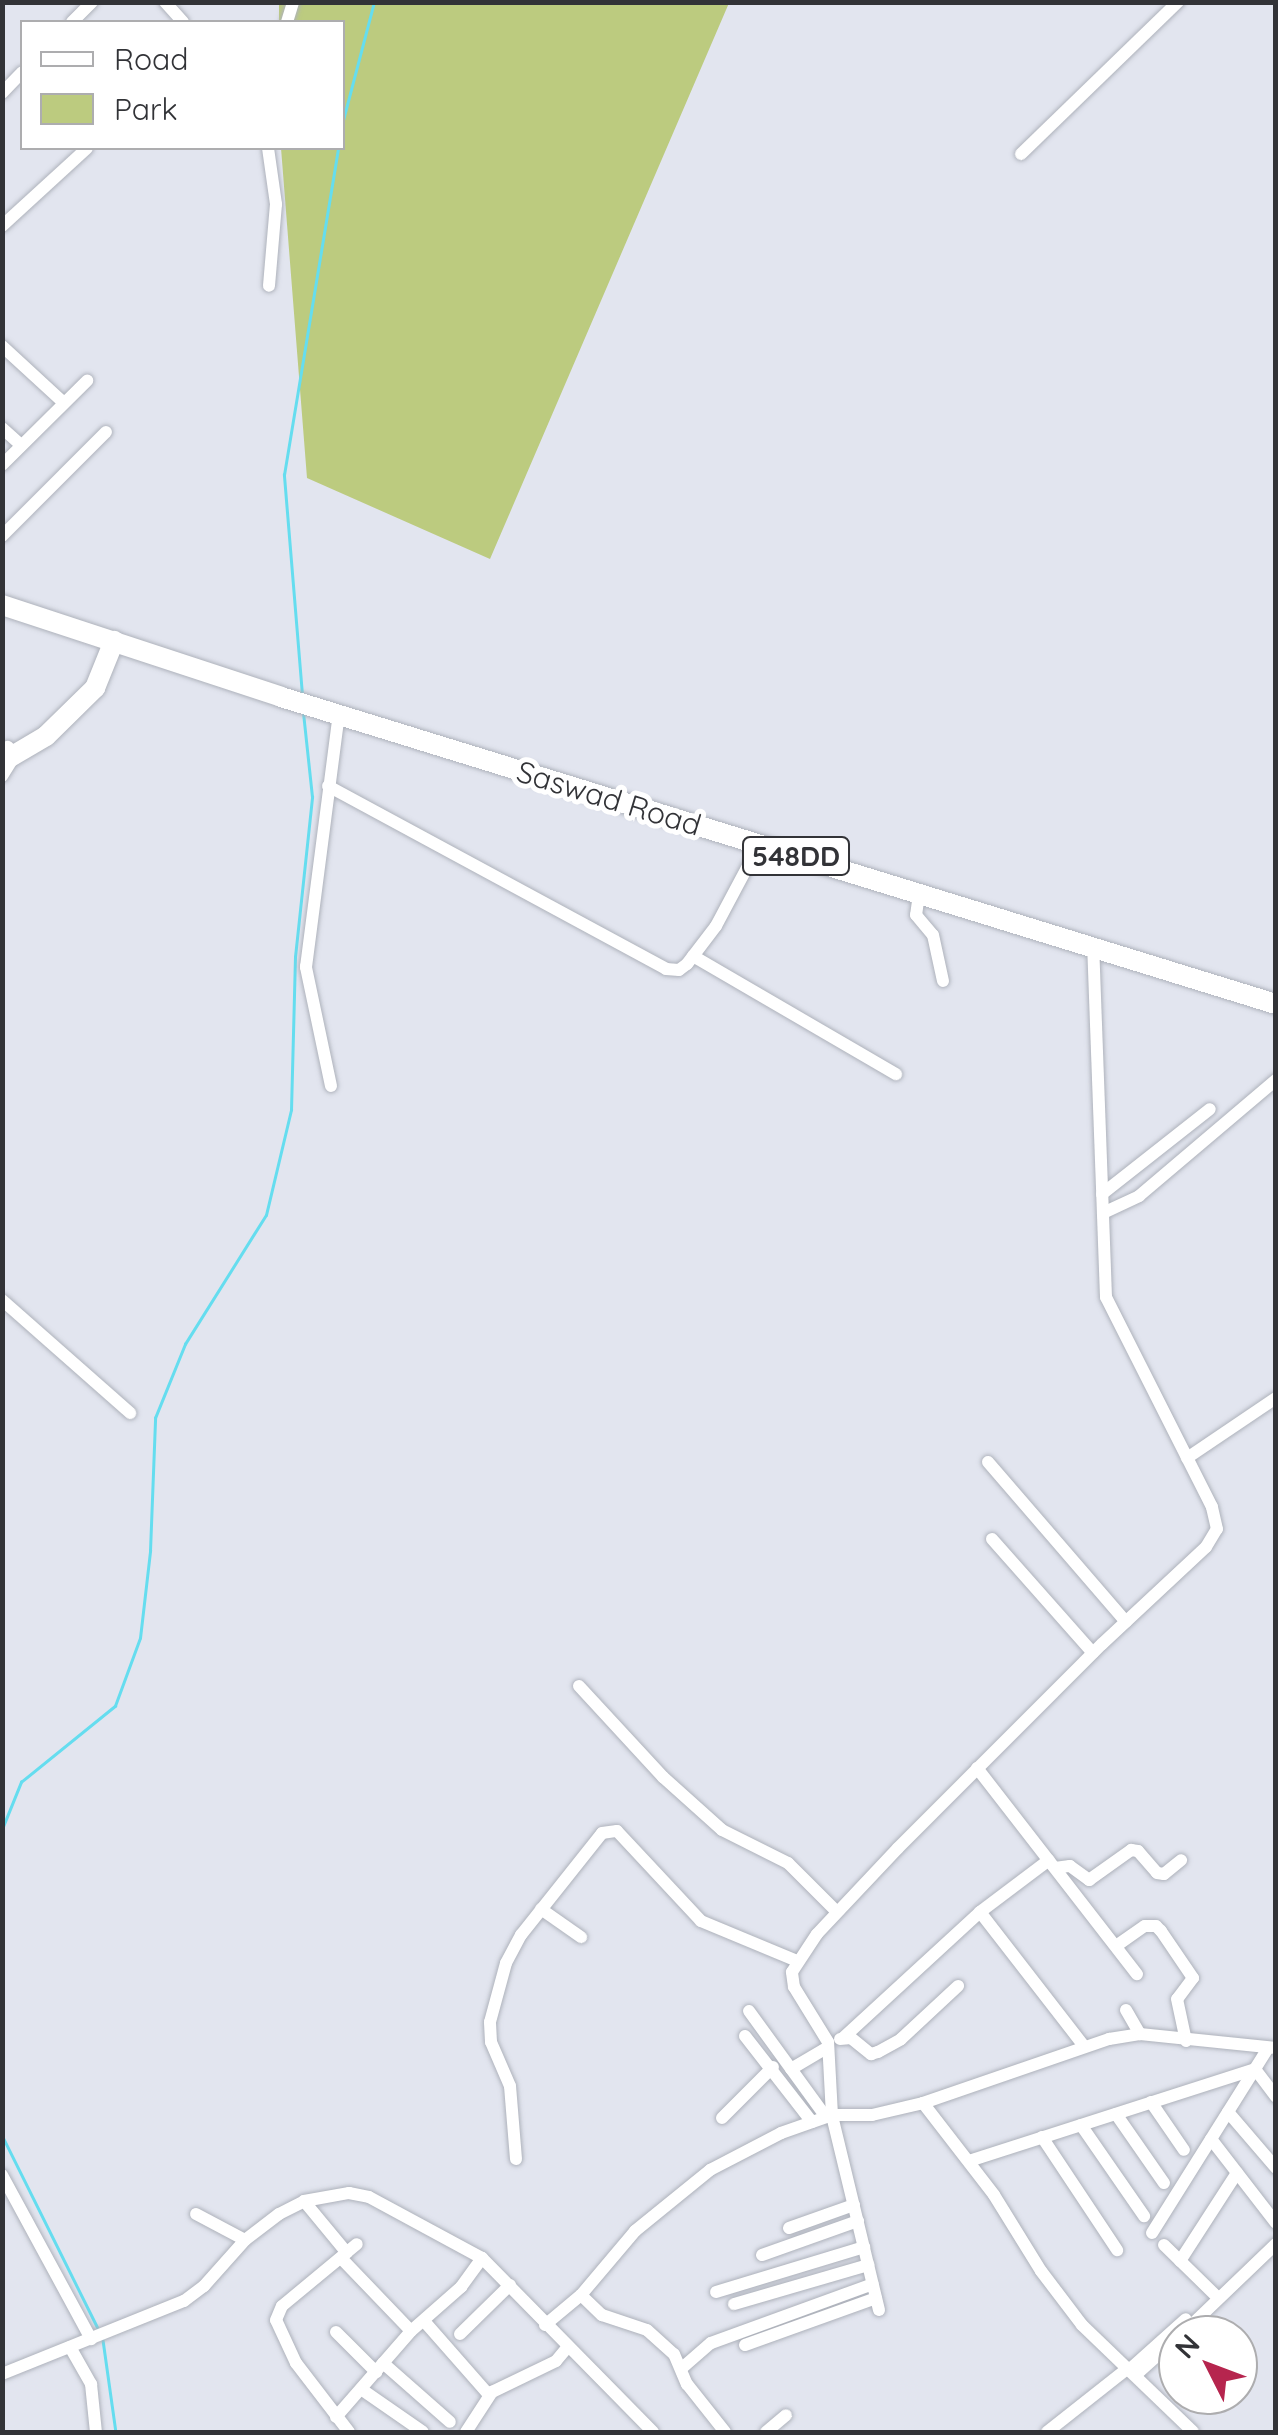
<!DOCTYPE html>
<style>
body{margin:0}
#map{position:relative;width:1278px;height:2435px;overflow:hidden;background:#e2e5ef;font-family:Quicksand,sans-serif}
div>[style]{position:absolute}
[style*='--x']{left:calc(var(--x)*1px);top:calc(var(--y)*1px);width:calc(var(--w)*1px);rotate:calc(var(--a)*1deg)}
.green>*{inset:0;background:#bccb7f}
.stream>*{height:2.5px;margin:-1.25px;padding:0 1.25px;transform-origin:1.25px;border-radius:1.25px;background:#65ddef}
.roads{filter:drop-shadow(0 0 2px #aeb2bb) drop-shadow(0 0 2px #aeb2bb)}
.minor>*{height:12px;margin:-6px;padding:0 6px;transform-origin:6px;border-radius:6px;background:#fff}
.highway>*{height:20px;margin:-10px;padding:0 10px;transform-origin:10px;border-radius:10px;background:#fff}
span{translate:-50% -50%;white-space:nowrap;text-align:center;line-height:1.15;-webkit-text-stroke:10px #fff;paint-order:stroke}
.shield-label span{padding:2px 8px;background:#fff;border:2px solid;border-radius:8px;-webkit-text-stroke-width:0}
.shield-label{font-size:28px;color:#323337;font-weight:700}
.street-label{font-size:30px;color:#323337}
.frame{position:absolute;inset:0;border:5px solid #323337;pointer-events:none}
.legend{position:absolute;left:20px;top:20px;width:325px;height:130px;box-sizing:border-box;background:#fff;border:2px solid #adadaf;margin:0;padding:12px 18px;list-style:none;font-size:30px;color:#323337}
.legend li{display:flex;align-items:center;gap:20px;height:50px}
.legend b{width:50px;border:2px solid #adadaf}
.north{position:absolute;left:1158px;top:2315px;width:100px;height:100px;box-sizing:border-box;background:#fff;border:2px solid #adadaf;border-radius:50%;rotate:312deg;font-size:28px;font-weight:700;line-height:40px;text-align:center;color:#323337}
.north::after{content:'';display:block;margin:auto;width:35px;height:45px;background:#b6254e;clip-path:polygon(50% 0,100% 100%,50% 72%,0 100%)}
</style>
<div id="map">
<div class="green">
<div style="clip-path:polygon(279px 3px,729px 3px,490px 559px,307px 478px,281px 148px,342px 148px,342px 22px,279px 22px)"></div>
</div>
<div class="stream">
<div style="--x:342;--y:124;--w:126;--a:-75.3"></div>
<div style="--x:302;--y:695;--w:221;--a:-94.7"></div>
<div style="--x:284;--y:475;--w:331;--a:-80.6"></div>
<div style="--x:2;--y:1829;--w:51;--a:-68"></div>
<div style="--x:21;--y:1782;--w:121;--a:-39"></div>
<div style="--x:115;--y:1706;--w:72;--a:-69.8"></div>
<div style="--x:140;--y:1638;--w:88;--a:-83.4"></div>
<div style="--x:150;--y:1551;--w:133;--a:-87.8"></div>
<div style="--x:155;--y:1418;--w:80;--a:-67.9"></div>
<div style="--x:185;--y:1344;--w:152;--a:-57.9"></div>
<div style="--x:266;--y:1215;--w:108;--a:-76.6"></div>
<div style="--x:291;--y:1110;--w:153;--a:-88.5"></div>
<div style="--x:295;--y:957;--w:161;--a:-83.9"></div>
<div style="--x:312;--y:797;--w:84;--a:-96.1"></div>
<div style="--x:2;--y:2135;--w:216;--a:63.6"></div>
<div style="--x:103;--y:2340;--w:93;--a:82"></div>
</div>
<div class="roads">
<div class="minor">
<div style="--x:165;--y:2;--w:27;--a:48"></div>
<div style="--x:72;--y:22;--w:28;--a:-45"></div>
<div style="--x:287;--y:22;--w:21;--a:-73"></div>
<div style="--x:2;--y:93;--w:29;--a:-46"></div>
<div style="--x:268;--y:148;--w:57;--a:81.9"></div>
<div style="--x:276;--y:204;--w:82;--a:94.9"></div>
<div style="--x:1021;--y:154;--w:219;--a:-44.1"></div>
<div style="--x:2;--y:226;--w:115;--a:-42.5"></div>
<div style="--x:2;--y:346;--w:84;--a:42.6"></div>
<div style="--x:2;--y:428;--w:24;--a:42"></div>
<div style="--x:2;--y:465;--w:120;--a:-44.7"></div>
<div style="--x:2;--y:536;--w:147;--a:-45"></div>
<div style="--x:2;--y:776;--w:22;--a:-58"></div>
<div style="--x:14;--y:757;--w:12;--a:-121"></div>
<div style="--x:328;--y:786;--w:384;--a:28.4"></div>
<div style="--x:666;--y:969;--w:13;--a:4"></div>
<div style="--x:679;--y:970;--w:10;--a:-37"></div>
<div style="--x:687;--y:964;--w:48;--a:-52.7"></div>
<div style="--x:716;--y:926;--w:92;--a:-62"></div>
<div style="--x:919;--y:894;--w:21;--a:98"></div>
<div style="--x:916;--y:915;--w:26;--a:50"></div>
<div style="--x:933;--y:935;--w:47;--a:77.7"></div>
<div style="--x:693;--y:956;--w:235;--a:30.2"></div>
<div style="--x:331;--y:1086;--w:122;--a:-101.9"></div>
<div style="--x:306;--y:967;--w:256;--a:-82.6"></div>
<div style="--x:1102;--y:1194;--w:137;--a:-38.2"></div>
<div style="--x:1103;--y:1213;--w:40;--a:-25"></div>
<div style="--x:1139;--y:1196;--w:180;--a:-40.3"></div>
<div style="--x:2;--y:1300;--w:171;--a:41.4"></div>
<div style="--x:1187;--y:1458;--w:107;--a:-34"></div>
<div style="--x:988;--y:1462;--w:211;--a:49.2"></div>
<div style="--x:992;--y:1539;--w:152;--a:48.5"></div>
<div style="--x:579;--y:1686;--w:124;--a:47.3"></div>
<div style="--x:663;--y:1777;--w:79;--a:41.9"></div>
<div style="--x:722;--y:1830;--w:74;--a:26.6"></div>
<div style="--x:788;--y:1863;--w:69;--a:45"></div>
<div style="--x:977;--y:1768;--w:261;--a:52.2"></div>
<div style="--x:1055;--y:1868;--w:15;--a:-8"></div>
<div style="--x:1070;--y:1866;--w:24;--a:36"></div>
<div style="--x:1089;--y:1880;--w:52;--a:-35.5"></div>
<div style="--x:1131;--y:1850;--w:7;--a:8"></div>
<div style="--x:1138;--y:1851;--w:29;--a:49"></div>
<div style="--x:1157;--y:1873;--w:7;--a:8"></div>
<div style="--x:1164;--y:1874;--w:22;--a:-39"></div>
<div style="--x:541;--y:1909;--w:49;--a:35"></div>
<div style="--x:980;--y:1912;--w:170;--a:52.2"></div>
<div style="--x:1116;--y:1946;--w:35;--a:-35"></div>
<div style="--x:1145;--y:1926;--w:11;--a:0"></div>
<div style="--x:1156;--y:1926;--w:7;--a:45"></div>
<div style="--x:1161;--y:1931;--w:57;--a:55.8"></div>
<div style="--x:1193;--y:1978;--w:26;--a:127"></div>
<div style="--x:1177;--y:1999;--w:43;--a:77.9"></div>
<div style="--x:1126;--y:2010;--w:28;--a:60"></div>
<div style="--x:749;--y:2011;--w:131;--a:54"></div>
<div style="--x:745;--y:2036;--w:109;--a:52.1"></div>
<div style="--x:843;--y:2038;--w:186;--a:-42.6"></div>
<div style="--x:980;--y:1912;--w:86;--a:-37"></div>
<div style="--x:840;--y:2039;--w:11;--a:-5"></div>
<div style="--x:851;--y:2038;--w:26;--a:39"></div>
<div style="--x:871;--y:2054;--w:7;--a:-16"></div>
<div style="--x:878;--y:2052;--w:26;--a:-29"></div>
<div style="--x:901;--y:2039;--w:78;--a:-42.9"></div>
<div style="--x:791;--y:2069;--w:43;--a:-30.7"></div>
<div style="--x:1151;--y:2102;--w:58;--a:55.5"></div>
<div style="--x:923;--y:2103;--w:116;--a:52.3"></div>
<div style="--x:994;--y:2195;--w:89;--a:58.3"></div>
<div style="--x:1041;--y:2271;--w:68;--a:52.8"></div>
<div style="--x:1082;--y:2325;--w:154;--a:43.9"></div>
<div style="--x:1228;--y:2112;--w:74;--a:49.4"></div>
<div style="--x:1116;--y:2114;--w:84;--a:55.2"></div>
<div style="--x:722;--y:2118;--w:72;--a:-45"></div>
<div style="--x:1081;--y:2125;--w:111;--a:55.3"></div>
<div style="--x:1042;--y:2137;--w:136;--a:56.4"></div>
<div style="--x:1211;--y:2139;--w:106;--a:52.3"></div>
<div style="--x:516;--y:2159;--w:73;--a:-94.7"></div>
<div style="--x:510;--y:2086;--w:48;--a:-113.4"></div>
<div style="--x:491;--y:2042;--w:20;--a:-93"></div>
<div style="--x:490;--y:2022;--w:61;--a:-74.8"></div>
<div style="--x:506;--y:1963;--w:32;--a:-62"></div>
<div style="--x:521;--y:1935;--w:130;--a:-51.5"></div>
<div style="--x:602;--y:1833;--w:15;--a:-8"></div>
<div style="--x:617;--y:1831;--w:123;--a:47"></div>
<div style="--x:701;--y:1921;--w:104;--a:22.6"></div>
<div style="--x:969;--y:2161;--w:300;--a:-17.8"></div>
<div style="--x:1255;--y:2069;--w:35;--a:53"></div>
<div style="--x:2;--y:2175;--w:187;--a:61.5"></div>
<div style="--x:304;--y:2201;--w:67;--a:50.4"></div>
<div style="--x:196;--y:2214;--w:55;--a:28"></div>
<div style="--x:789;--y:2228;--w:69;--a:-19.5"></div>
<div style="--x:1152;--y:2233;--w:218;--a:-57.9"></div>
<div style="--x:1164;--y:2245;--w:73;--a:44.4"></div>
<div style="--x:762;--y:2255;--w:102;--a:-19.5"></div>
<div style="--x:341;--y:2258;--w:101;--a:46.2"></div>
<div style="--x:1180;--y:2261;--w:105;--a:-57.1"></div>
<div style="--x:716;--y:2292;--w:155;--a:-16.9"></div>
<div style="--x:581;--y:2295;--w:29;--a:44"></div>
<div style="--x:602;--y:2315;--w:47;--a:18.4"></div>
<div style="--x:647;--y:2330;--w:36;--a:42"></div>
<div style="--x:674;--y:2354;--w:33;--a:67"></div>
<div style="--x:687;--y:2384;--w:61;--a:51.6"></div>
<div style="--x:734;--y:2304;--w:140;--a:-16.2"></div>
<div style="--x:879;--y:2310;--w:201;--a:-103.6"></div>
<div style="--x:832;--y:2115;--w:73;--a:-93.1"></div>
<div style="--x:828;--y:2042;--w:65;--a:-121.7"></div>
<div style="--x:794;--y:1987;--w:15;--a:-98"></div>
<div style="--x:792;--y:1972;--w:45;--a:-56.7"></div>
<div style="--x:817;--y:1934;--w:118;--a:-46.7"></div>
<div style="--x:898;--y:1848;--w:288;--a:-45"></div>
<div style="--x:1102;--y:1644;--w:142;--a:-43"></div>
<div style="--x:1206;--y:1547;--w:21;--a:-59"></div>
<div style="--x:1217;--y:1529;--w:23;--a:-103"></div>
<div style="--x:1212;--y:1507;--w:235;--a:-116.8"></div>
<div style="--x:1106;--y:1297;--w:349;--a:-92.1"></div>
<div style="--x:424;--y:2321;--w:98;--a:48.7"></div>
<div style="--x:545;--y:2325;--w:47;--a:-39.8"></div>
<div style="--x:581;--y:2295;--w:84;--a:-49.8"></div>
<div style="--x:635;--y:2231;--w:97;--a:-39.1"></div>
<div style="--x:710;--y:2170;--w:80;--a:-27.5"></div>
<div style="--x:781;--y:2133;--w:54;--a:-19.4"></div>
<div style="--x:832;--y:2115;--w:40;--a:0"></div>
<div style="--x:872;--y:2115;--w:52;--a:-13.2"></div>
<div style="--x:923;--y:2103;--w:197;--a:-19"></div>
<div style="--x:1109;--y:2039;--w:31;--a:-9"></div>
<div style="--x:1140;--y:2034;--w:137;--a:5.9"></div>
<div style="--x:336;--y:2332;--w:57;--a:45"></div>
<div style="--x:460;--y:2334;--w:70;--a:-44.4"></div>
<div style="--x:1181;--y:2335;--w:132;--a:-43.8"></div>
<div style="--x:745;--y:2345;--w:139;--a:-19.7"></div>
<div style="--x:70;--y:2347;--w:43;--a:60.4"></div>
<div style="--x:91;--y:2384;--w:48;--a:84.1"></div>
<div style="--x:383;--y:2363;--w:89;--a:41.4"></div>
<div style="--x:682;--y:2368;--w:38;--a:-41"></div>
<div style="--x:711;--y:2343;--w:172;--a:-20"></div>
<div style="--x:1129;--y:2370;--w:76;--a:-41.8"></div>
<div style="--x:1139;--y:2372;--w:52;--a:-41.9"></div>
<div style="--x:2;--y:2374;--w:196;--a:-21.9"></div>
<div style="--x:184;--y:2301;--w:25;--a:-37"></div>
<div style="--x:204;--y:2286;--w:62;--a:-48.3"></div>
<div style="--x:245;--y:2240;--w:43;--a:-37.4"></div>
<div style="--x:279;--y:2214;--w:28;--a:-27"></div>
<div style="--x:304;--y:2201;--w:46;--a:-10.1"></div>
<div style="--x:349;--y:2193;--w:20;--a:11"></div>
<div style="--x:369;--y:2197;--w:128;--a:28.4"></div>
<div style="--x:482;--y:2258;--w:244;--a:45.5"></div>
<div style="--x:361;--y:2389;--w:75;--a:34.7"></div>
<div style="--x:336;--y:2417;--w:114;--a:-48.9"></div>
<div style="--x:411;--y:2331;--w:67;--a:-41.3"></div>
<div style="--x:461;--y:2287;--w:36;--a:-54"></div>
<div style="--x:349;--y:2432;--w:87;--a:-127.5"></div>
<div style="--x:296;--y:2363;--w:47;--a:-114.9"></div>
<div style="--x:276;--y:2320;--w:15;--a:-67"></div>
<div style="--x:282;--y:2306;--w:97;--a:-39.6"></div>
<div style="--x:466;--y:2432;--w:48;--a:-57"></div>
<div style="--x:492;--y:2392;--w:71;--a:-25.8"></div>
<div style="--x:556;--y:2361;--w:17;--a:-50"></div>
<div style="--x:766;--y:2432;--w:26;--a:-40"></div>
<div style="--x:1047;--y:2432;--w:103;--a:-38.3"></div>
</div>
<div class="highway">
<div style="--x:2;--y:605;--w:294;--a:18.2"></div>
<div style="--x:281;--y:697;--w:1041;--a:17.15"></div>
<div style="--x:2;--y:762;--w:51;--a:-30.6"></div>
<div style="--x:46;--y:736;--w:69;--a:-44.4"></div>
<div style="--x:95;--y:688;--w:51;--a:-68"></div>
</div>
</div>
<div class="shield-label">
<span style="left:796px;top:856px">548DD</span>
</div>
<div class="street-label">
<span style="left:609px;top:798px;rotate:17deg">Saswad Road</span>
</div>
<div class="frame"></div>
<ul class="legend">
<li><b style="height:12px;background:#fff"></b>Road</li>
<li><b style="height:28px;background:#bccb7f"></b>Park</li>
</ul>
<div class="north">N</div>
</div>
